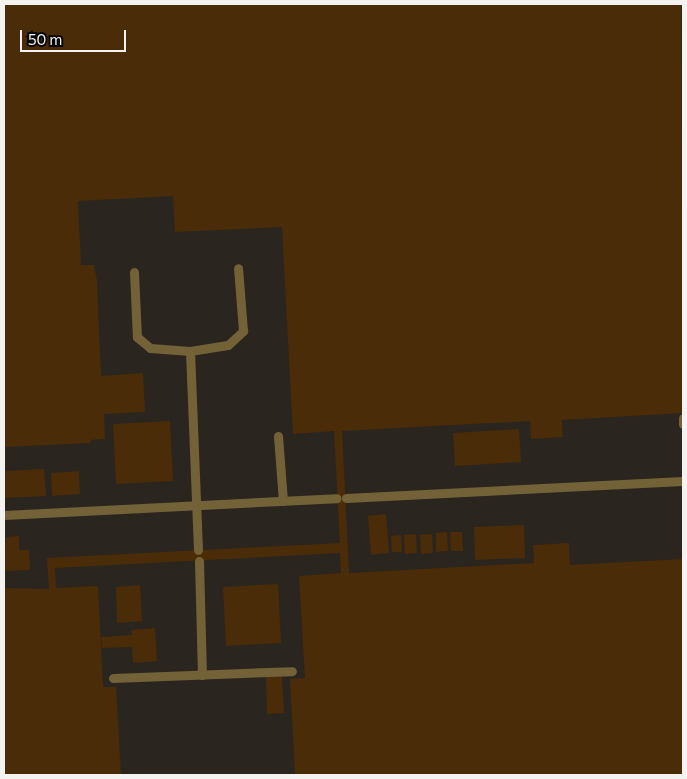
<!DOCTYPE html>
<style>
body{margin:0}
#map{position:relative;width:687px;height:779px;overflow:hidden;background:#1f1d1b;font-family:Commissioner,sans-serif}
div>[style]{position:absolute}
[style*='--x']{left:calc(var(--x)*1px);top:calc(var(--y)*1px);width:calc(var(--w)*1px);rotate:calc(var(--a)*1deg)}
.built>*{inset:0;background:#2b251f}
.building>*{inset:0;background:#4a2c08}
.lane>*{height:9px;margin:-4.5px;padding:0 4.5px;transform-origin:4.5px;border-radius:4.5px;background:#736237}
span{translate:-50% -50%;white-space:nowrap;text-align:center;line-height:1.15;-webkit-text-stroke:4px #080707;paint-order:stroke}
.frame{position:absolute;inset:0;border:5px solid #f4f3f2;pointer-events:none}
.scale{position:absolute;left:20px;top:30px;width:106px;height:22px;box-sizing:border-box;border:2px solid #f4f3f2;border-top:0;padding-left:6px;font-size:15px;line-height:18px;white-space:nowrap;color:#f4f3f2;-webkit-text-stroke:4px #080707;paint-order:stroke}
</style>
<div id="map">
<div class="built">
<div style="clip-path:polygon(4px 4px,683px 4px,683px 775px,4px 775px)"></div>
</div>
<div class="building">
<div style="clip-path:polygon(4px 4px,681px 4px,683px 413px,562px 420px,563px 437px,531px 439px,530px 421px,342px 431px,349px 573px,534px 563px,533px 545px,569px 543px,570px 565px,683px 559px,683px 775px,295px 775px,290px 679px,305px 678px,299px 576px,341px 573px,340px 553px,55px 568px,56px 588px,98px 586px,103px 687px,116px 687px,121px 775px,4px 775px,4px 588px,49px 589px,47px 558px,340px 543px,334px 431px,293px 434px,282px 227px,175px 232px,173px 196px,78px 201px,81px 265px,94px 265px,97px 281px,101px 376px,143px 373px,145px 412px,104px 414px,105px 439px,90px 440px,91px 443px,4px 447px)"></div>
<div style="clip-path:polygon(170px 421px,173px 481px,116px 484px,113px 424px)"></div>
<div style="clip-path:polygon(519px 429px,521px 462px,455px 466px,453px 433px)"></div>
<div style="clip-path:polygon(44px 469px,46px 496px,4px 498px,4px 471px)"></div>
<div style="clip-path:polygon(79px 471px,80px 494px,52px 496px,51px 473px)"></div>
<div style="clip-path:polygon(386px 514px,389px 553px,371px 555px,368px 516px)"></div>
<div style="clip-path:polygon(524px 525px,525px 558px,475px 560px,474px 527px)"></div>
<div style="clip-path:polygon(447px 532px,448px 551px,436px 552px,436px 533px)"></div>
<div style="clip-path:polygon(450px 532px,462px 532px,463px 551px,451px 551px)"></div>
<div style="clip-path:polygon(416px 534px,417px 553px,405px 554px,404px 535px)"></div>
<div style="clip-path:polygon(432px 534px,433px 553px,421px 554px,420px 535px)"></div>
<div style="clip-path:polygon(401px 535px,402px 552px,392px 552px,391px 536px)"></div>
<div style="clip-path:polygon(19px 536px,19px 550px,29px 550px,30px 570px,4px 571px,6px 537px)"></div>
<div style="clip-path:polygon(278px 584px,281px 643px,226px 646px,223px 587px)"></div>
<div style="clip-path:polygon(140px 585px,142px 621px,117px 623px,116px 587px)"></div>
<div style="clip-path:polygon(155px 628px,157px 661px,133px 663px,132px 647px,102px 648px,101px 637px,132px 635px,131px 630px)"></div>
<div style="clip-path:polygon(266px 677px,282px 677px,284px 713px,267px 714px)"></div>
</div>
<div class="lane">
<div style="--x:134;--y:272;--w:65;--a:87.4"></div>
<div style="--x:137;--y:337;--w:17;--a:40"></div>
<div style="--x:150;--y:348;--w:40;--a:4.3"></div>
<div style="--x:190;--y:351;--w:38;--a:-9"></div>
<div style="--x:228;--y:345;--w:21;--a:-43"></div>
<div style="--x:243;--y:331;--w:63;--a:-94.5"></div>
<div style="--x:190;--y:351;--w:199;--a:87.7"></div>
<div style="--x:683;--y:418;--w:6;--a:90"></div>
<div style="--x:278;--y:436;--w:65;--a:85.6"></div>
<div style="--x:346;--y:498;--w:337;--a:-2.9"></div>
<div style="--x:4;--y:515;--w:333;--a:-2.9"></div>
<div style="--x:199;--y:561;--w:114;--a:88.5"></div>
<div style="--x:113;--y:678;--w:179;--a:-2.2"></div>
</div>
<div class="frame"></div>
<div class="scale">50 m</div>
</div>
